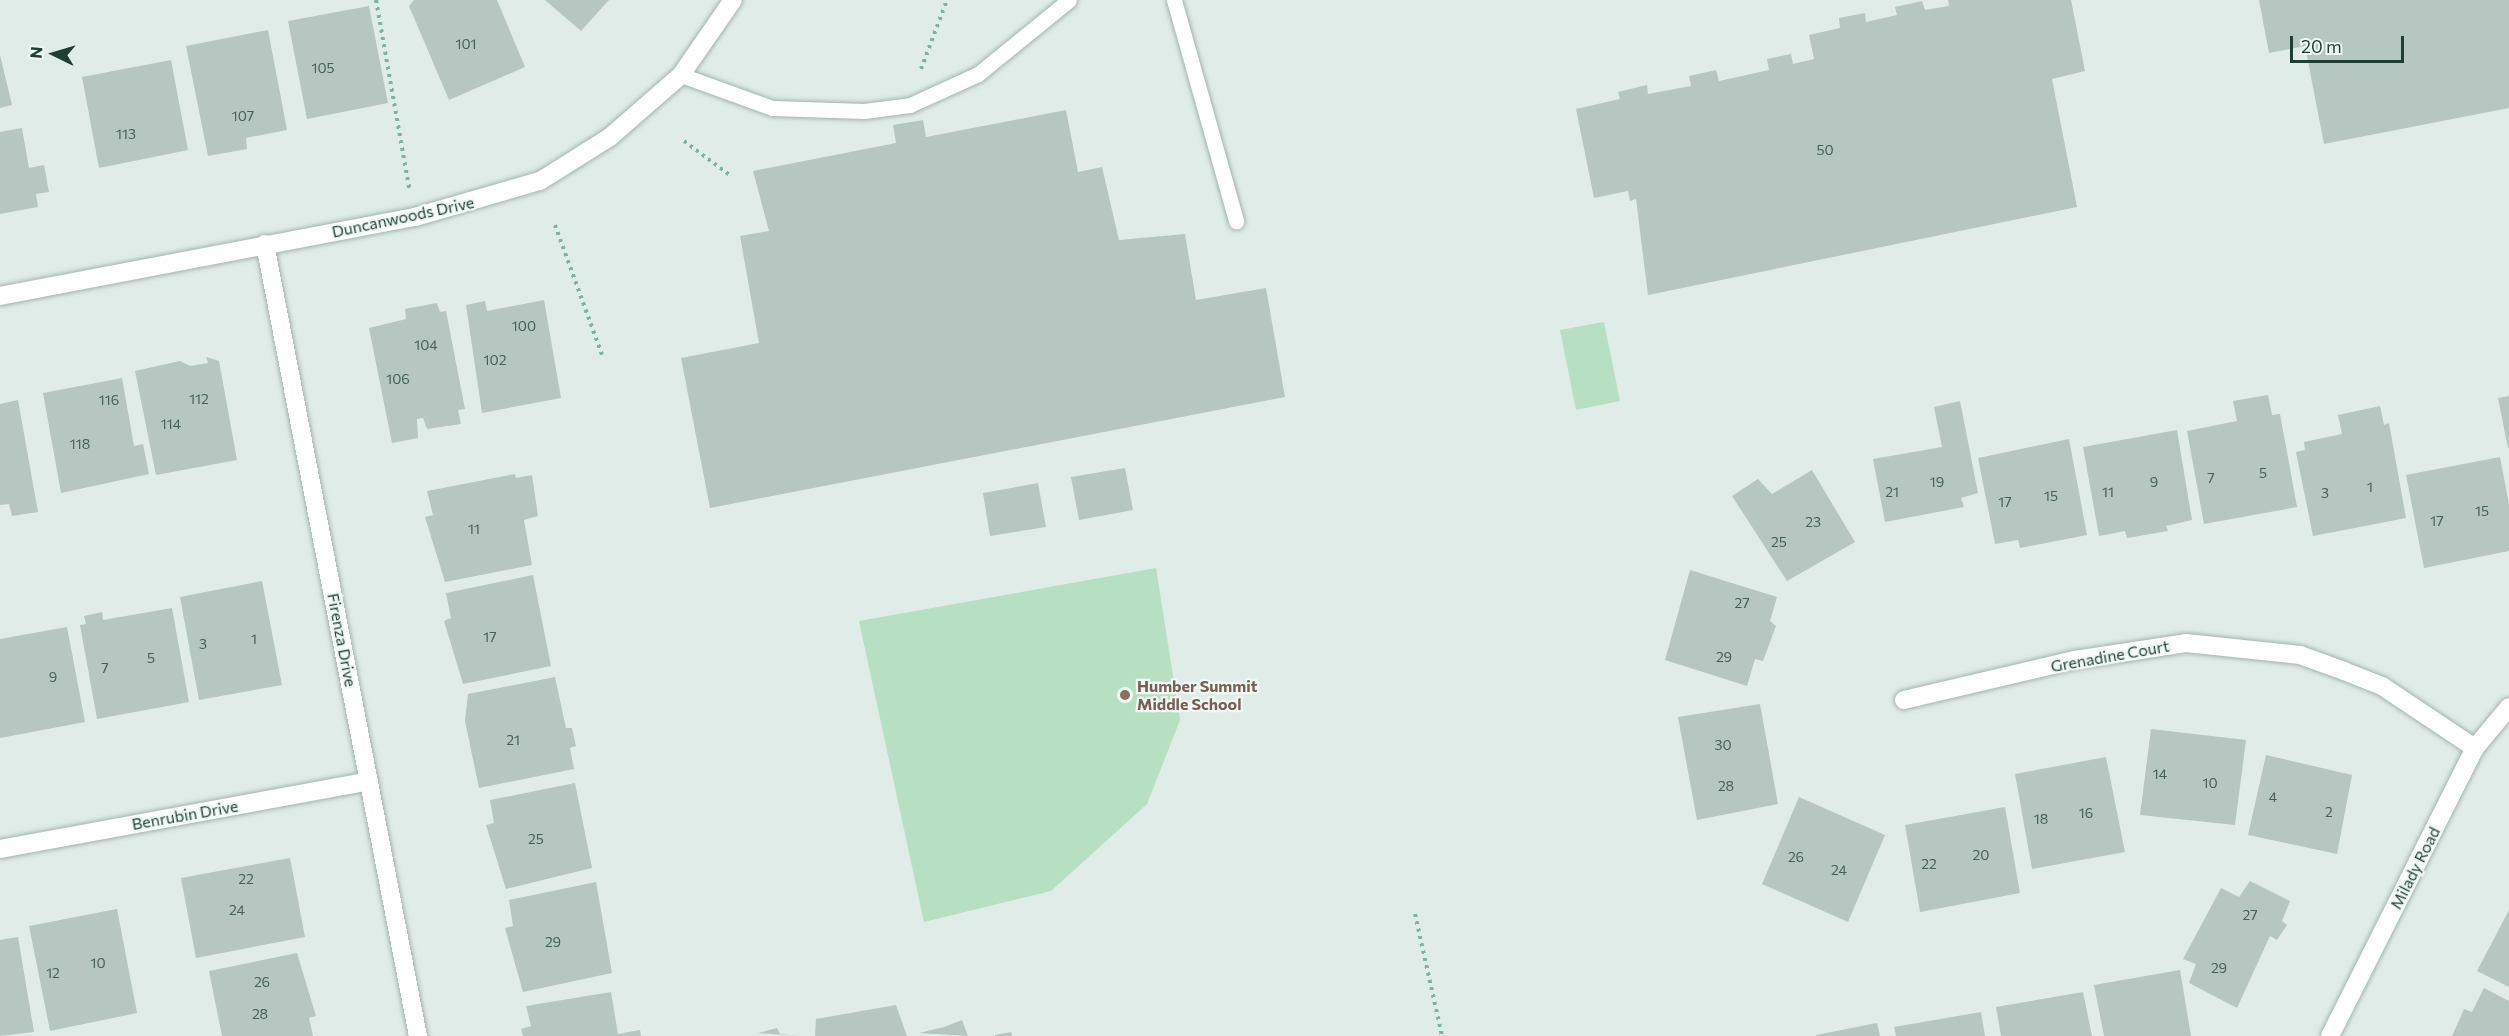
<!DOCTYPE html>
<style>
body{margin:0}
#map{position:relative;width:2509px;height:1036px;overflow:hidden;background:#e0ece7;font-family:Commissioner,sans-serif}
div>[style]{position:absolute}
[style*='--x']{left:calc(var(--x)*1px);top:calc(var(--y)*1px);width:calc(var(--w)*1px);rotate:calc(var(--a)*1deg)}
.green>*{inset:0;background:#b7dfc1}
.building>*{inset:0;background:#b5c7c0}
.path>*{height:4px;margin-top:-2px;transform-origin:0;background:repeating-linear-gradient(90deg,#7db3a2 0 3px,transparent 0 7.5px)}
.roads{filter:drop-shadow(0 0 2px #a2b4ae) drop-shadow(0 0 2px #a2b4ae)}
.service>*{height:15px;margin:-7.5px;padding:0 7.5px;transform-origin:7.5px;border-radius:7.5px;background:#fff}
.minor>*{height:18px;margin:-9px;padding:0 9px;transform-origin:9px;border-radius:9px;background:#fff}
.tertiary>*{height:18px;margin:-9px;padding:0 9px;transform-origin:9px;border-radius:9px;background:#fff}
.dots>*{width:16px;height:16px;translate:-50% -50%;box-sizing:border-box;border:3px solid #f0f8f4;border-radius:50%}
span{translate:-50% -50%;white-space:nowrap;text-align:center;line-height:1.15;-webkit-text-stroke:4.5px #f0f8f4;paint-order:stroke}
.number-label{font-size:14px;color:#446058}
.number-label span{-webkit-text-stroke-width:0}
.street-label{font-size:16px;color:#1f3e36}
.education-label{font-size:16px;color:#785e54;font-weight:700}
.left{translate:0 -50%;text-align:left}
.north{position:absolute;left:24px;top:24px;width:60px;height:60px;-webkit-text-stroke:4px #f0f8f4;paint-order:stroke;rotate:275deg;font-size:16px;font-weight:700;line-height:24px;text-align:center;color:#1f3e36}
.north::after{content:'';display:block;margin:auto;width:21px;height:27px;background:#1f3e36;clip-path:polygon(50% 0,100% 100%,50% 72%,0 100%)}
.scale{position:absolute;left:2290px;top:36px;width:114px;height:27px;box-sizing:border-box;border:3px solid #1f3e36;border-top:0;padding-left:8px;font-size:18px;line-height:21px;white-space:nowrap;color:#1f3e36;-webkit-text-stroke:4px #f0f8f4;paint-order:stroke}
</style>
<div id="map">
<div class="green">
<div style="clip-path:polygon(1604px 322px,1620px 401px,1576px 410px,1560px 330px)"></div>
<div style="clip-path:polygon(1156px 568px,1180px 720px,1147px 804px,1051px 891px,924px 922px,859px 621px)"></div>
</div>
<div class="building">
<div style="clip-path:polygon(414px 0,497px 0,525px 67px,449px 100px,409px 6px)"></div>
<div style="clip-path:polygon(545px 0,609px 0,581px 31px)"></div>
<div style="clip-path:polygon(1948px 0,2071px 0,2085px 71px,2052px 79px,2077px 207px,1648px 295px,1636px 199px,1630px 201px,1628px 191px,1594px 198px,1576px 109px,1620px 99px,1618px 92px,1647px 85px,1648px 94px,1691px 86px,1689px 76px,1716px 70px,1719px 81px,1769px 70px,1767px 59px,1791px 54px,1793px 64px,1814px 59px,1809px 35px,1840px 28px,1839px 18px,1865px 13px,1866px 22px,1897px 15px,1895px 7px,1922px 1px,1925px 10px,1949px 6px)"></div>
<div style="clip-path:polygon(2259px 0,2509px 0,2509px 108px,2324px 144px,2305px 46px,2269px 53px)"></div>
<div style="clip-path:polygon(369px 6px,388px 103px,307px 119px,288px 21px)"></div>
<div style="clip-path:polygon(268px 30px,287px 130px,246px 138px,247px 149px,208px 156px,186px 46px)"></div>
<div style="clip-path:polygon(0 55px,12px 105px,0 108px)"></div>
<div style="clip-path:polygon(171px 60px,188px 150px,99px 168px,82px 77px)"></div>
<div style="clip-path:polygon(1066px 110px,1078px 172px,1102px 167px,1119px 240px,1185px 234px,1196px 300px,1266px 288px,1285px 397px,710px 508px,681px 358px,759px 343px,740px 236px,769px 231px,753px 171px,896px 143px,893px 125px,923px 120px,926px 137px)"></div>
<div style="clip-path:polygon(22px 128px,29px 168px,44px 165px,49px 192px,36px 194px,38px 207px,0 214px,0 132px)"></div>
<div style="clip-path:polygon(544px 300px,561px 398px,482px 413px,466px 305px,485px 301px,487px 311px)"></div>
<div style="clip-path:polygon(437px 303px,440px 312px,446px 311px,465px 409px,458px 410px,461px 424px,427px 429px,423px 418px,417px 419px,418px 438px,392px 443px,369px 328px,406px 319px,405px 309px)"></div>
<div style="clip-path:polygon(206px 357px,219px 361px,237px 460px,156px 475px,135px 371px,180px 361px,190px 366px,208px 363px)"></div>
<div style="clip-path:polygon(122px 378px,134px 446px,143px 444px,149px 474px,61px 493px,43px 393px)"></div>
<div style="clip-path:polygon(2268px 395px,2272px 415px,2280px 414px,2297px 507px,2204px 524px,2187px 431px,2237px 421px,2233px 401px)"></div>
<div style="clip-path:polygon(2509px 396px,2509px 448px,2508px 448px,2498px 398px)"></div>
<div style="clip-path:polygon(18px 400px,38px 512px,12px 516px,9px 504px,0 505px,0 404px)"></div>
<div style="clip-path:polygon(1960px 401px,1978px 493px,1961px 498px,1964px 507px,1885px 522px,1873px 459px,1942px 447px,1934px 407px)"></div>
<div style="clip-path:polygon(2380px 406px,2384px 425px,2389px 423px,2406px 518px,2313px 536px,2296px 452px,2305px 450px,2304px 442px,2342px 434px,2338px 415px)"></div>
<div style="clip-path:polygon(2177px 430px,2192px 520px,2166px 526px,2168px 531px,2127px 538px,2125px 531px,2099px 536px,2083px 447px)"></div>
<div style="clip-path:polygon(2069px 439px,2087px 535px,2020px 548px,2018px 540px,1995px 544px,1978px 458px)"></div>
<div style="clip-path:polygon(2500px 457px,2509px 504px,2509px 551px,2424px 568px,2406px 475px)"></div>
<div style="clip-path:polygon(1125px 468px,1133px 510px,1079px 520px,1071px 477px)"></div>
<div style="clip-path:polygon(1812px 470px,1855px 542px,1787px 581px,1732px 496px,1758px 479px,1772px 494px)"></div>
<div style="clip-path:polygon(515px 474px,516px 478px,532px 475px,538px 516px,524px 520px,532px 565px,445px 582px,425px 517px,433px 515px,427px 491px)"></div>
<div style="clip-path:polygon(1038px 483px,1046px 527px,990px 536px,983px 493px)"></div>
<div style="clip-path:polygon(1690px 570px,1777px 597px,1770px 621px,1776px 626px,1763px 661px,1755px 659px,1747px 686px,1665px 660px)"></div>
<div style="clip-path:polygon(533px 575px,551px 666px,463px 684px,444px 621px,451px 618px,446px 593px)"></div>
<div style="clip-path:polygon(262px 581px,282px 685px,199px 700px,180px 597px)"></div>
<div style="clip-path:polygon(172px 608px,189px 702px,97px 719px,80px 625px,86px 624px,84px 616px,102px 612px,103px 620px)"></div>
<div style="clip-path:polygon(67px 627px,85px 722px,0 738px,0 639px)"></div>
<div style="clip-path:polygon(555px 677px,566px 728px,572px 728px,576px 746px,570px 748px,574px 769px,479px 788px,465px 721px,468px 694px)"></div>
<div style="clip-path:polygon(1760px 704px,1778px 804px,1697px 820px,1678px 717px)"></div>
<div style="clip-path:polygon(2151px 729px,2246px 740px,2235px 825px,2140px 815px)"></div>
<div style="clip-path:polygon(2266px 755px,2352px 775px,2337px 854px,2248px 835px)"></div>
<div style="clip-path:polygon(2106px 757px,2125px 852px,2032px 869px,2015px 774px)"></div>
<div style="clip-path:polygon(575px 783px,592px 868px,506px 889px,486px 825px,494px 823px,490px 800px)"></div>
<div style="clip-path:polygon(1799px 797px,1885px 835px,1848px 922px,1762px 884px)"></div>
<div style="clip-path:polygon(2005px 807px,2020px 893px,1920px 912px,1905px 825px)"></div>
<div style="clip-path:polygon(290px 858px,305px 937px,196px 958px,181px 878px)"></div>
<div style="clip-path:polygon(2250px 881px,2290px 901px,2282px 921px,2287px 925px,2277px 940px,2270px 936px,2237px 1008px,2189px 983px,2196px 964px,2183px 959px,2221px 888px,2239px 897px)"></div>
<div style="clip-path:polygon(596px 882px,612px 973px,523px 992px,505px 928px,513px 926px,509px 900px)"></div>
<div style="clip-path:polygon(117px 909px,137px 1013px,50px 1031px,29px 926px)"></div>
<div style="clip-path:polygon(2509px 910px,2509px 987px,2477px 971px)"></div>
<div style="clip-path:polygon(18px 937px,34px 1032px,0 1036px,0 940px)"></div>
<div style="clip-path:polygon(297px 953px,316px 1016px,309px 1018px,313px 1036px,222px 1036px,209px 971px)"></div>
<div style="clip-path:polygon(2180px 970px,2191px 1036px,2104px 1036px,2094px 985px)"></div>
<div style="clip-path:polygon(2484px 988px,2509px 1001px,2509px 1036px,2452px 1036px,2464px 1009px,2472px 1012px)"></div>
<div style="clip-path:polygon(611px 992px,618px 1034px,640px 1030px,641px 1036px,523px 1036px,521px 1029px,531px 1026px,526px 1006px)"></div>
<div style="clip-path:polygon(2083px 992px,2092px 1036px,2001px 1036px,1996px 1007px)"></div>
<div style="clip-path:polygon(896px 1005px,907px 1036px,815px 1036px,816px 1019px)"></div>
<div style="clip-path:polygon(1981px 1012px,1985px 1036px,1896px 1036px,1894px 1027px)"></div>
<div style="clip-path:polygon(962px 1020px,968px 1036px,919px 1033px,944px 1027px)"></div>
<div style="clip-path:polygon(1877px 1023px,1880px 1036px,1816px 1036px,1816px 1035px)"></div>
<div style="clip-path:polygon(777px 1028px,780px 1034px,799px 1036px,758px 1033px)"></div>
<div style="clip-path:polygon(1011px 1032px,1012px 1036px,995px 1036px,995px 1035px)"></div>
</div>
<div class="path">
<div style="--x:376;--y:0;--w:191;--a:80"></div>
<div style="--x:921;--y:69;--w:74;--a:-69.4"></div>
<div style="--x:684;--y:141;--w:59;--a:36.7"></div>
<div style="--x:555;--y:225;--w:138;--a:70.1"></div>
<div style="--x:1415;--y:914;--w:125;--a:77.5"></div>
</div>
<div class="roads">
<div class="service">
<div style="--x:1174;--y:0;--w:230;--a:74.3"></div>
<div style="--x:681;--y:75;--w:97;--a:19.9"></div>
<div style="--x:772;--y:108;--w:92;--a:1.9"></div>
<div style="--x:864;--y:111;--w:46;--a:-7.4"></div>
<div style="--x:910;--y:105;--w:75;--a:-24.5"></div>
<div style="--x:978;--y:74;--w:117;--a:-39.1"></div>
</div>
<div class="minor">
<div style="--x:265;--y:244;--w:807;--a:79.07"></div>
<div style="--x:1904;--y:700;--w:176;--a:-13.2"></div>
<div style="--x:2075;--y:660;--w:112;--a:-8.7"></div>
<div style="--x:2186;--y:643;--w:115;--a:6"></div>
<div style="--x:2300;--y:655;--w:47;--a:20"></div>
<div style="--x:2344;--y:671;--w:41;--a:21.5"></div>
<div style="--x:2382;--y:686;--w:112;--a:33.7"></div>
<div style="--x:0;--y:849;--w:375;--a:-10.4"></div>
<div style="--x:2330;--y:1036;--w:322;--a:-63.3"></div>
<div style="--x:2475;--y:748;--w:53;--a:-50.3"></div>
</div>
<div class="tertiary">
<div style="--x:0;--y:296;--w:422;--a:-10.8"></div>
<div style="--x:415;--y:217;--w:130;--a:-16.1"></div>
<div style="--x:540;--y:181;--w:83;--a:-32.2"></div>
<div style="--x:610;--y:137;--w:94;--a:-41.1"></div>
<div style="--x:681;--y:75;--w:91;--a:-55.3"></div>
</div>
</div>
<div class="dots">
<div style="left:1125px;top:695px;background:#8d6e63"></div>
</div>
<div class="number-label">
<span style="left:466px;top:44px">101</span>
<span style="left:323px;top:68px">105</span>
<span style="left:243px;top:116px">107</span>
<span style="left:126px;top:134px">113</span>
<span style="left:1825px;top:150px">50</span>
<span style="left:524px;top:326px">100</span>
<span style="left:426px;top:345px">104</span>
<span style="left:495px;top:360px">102</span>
<span style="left:398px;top:379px">106</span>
<span style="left:199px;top:399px">112</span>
<span style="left:109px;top:400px">116</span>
<span style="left:171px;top:424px">114</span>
<span style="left:80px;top:444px">118</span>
<span style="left:2263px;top:473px">5</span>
<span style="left:2211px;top:478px">7</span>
<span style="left:1937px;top:482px">19</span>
<span style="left:2154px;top:482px">9</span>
<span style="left:2370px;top:487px">1</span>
<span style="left:1892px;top:492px">21</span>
<span style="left:2108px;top:492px">11</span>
<span style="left:2325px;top:493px">3</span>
<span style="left:2051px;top:496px">15</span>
<span style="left:2005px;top:502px">17</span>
<span style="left:2482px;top:511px">15</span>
<span style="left:2437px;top:521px">17</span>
<span style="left:1813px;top:522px">23</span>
<span style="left:474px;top:529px">11</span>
<span style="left:1779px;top:542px">25</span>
<span style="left:1742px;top:603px">27</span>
<span style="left:490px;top:637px">17</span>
<span style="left:254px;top:639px">1</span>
<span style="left:203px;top:644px">3</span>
<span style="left:1724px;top:657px">29</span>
<span style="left:151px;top:658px">5</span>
<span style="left:105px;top:668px">7</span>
<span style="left:53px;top:677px">9</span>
<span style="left:513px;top:740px">21</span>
<span style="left:1723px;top:745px">30</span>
<span style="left:2160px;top:774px">14</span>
<span style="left:2210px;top:783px">10</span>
<span style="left:1726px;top:786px">28</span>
<span style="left:2273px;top:797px">4</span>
<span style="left:2329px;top:812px">2</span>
<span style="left:2086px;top:813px">16</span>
<span style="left:2041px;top:819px">18</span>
<span style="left:536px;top:839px">25</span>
<span style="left:1981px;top:855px">20</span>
<span style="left:1796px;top:857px">26</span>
<span style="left:1929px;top:864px">22</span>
<span style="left:1839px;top:870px">24</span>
<span style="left:246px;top:879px">22</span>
<span style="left:237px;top:910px">24</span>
<span style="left:2250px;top:915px">27</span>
<span style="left:553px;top:942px">29</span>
<span style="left:98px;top:963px">10</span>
<span style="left:2219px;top:968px">29</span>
<span style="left:53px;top:973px">12</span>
<span style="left:262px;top:982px">26</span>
<span style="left:260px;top:1014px">28</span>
</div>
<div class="street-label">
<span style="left:403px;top:217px;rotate:-12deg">Duncanwoods Drive</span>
<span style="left:342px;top:640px;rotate:79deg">Firenza Drive</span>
<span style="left:2110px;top:656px;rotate:-10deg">Grenadine Court</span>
<span style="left:185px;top:815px;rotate:-10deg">Benrubin Drive</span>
<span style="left:2415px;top:868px;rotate:-63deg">Milady Road</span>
</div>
<div class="education-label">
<span class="left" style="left:1137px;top:695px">Humber Summit<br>Middle School</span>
</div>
<div class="north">N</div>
<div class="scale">20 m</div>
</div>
